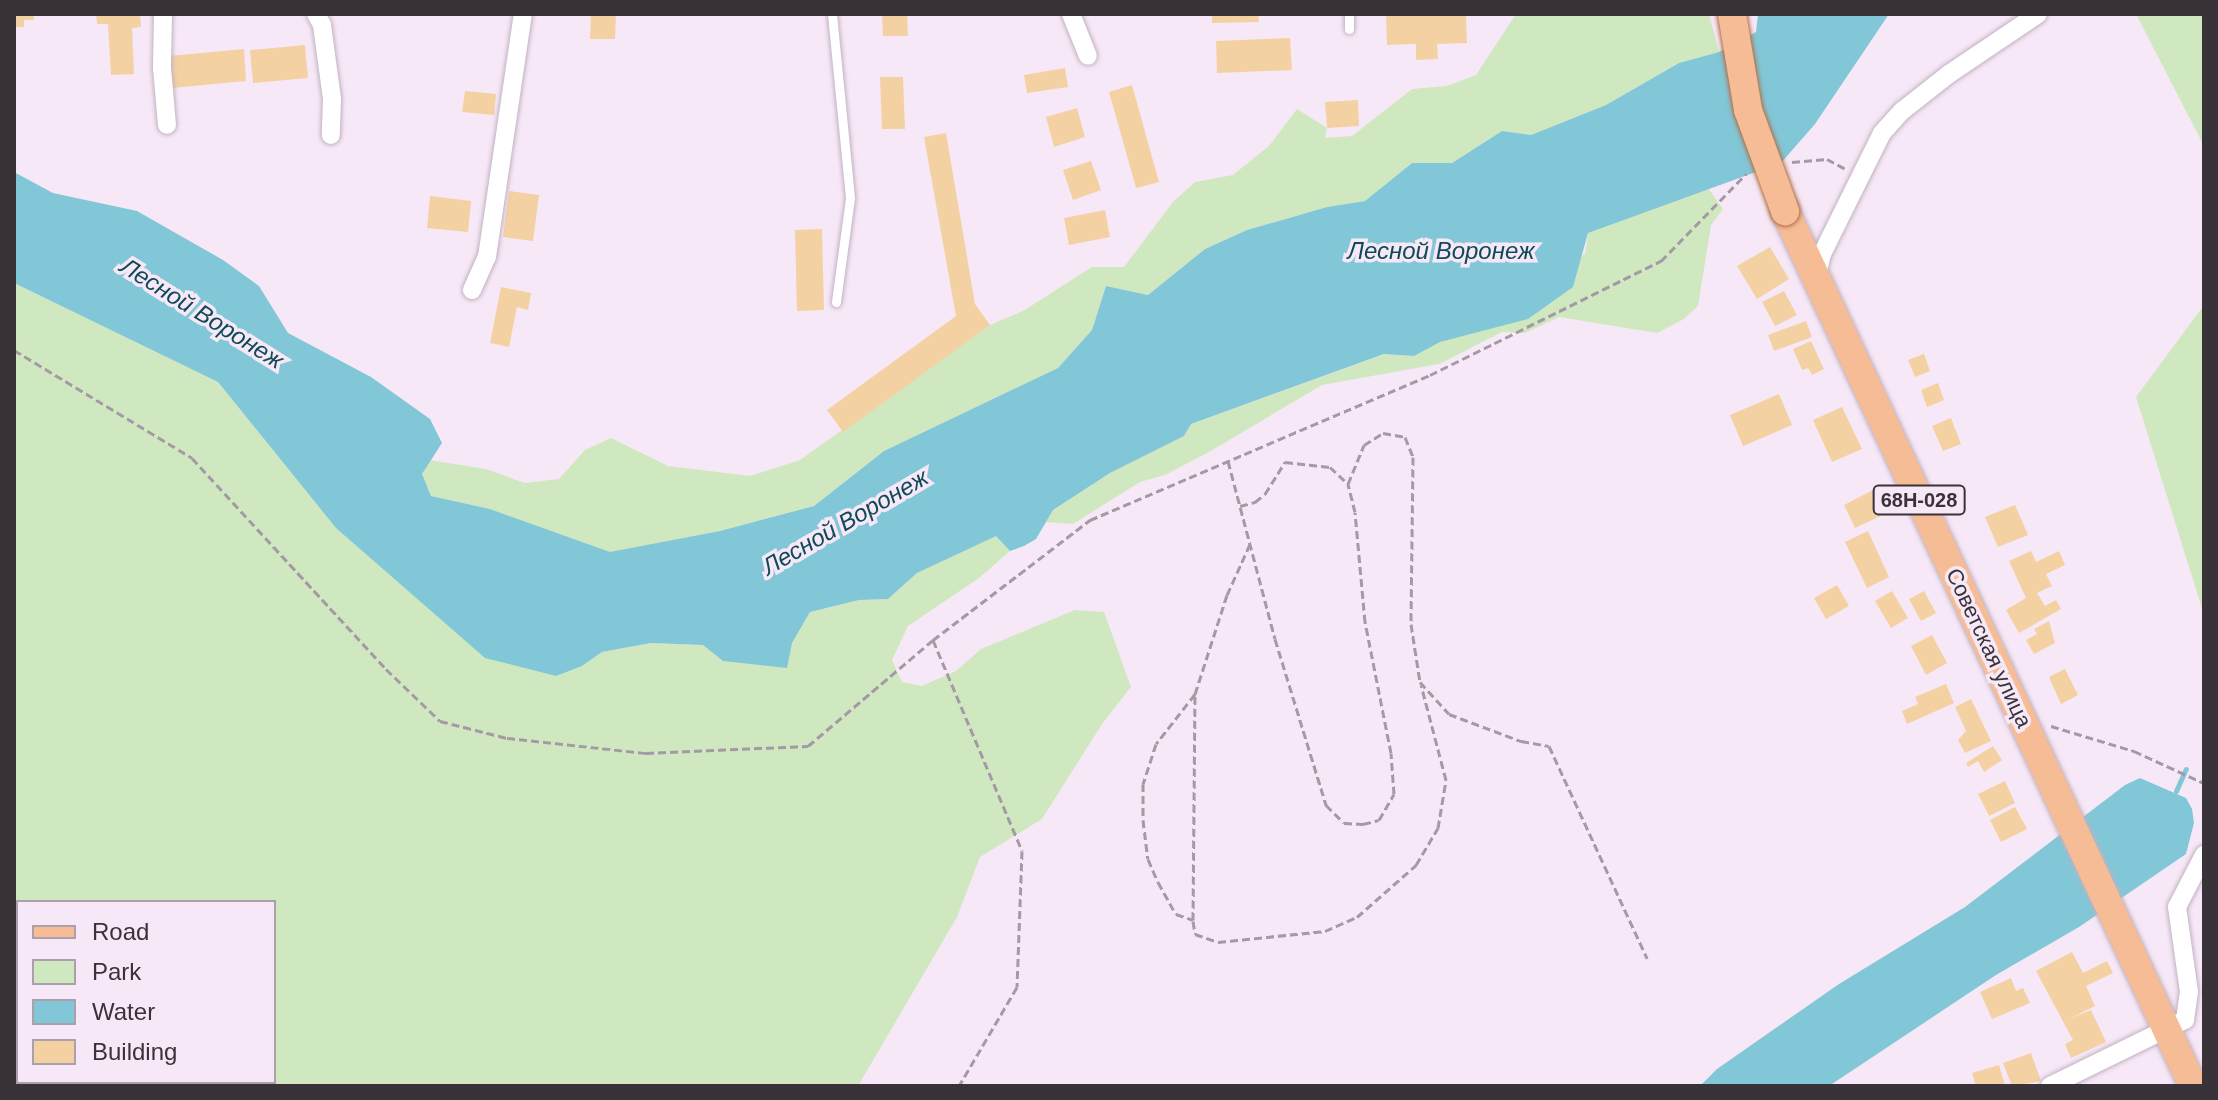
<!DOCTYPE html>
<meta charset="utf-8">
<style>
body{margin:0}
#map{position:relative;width:2218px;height:1100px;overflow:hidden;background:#f7e8f7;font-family:Helvetica,sans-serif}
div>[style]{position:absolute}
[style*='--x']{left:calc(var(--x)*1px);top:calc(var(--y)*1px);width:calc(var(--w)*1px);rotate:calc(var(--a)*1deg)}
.green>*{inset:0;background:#d0e8bf}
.water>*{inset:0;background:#82c7d7}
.stream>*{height:5px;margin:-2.5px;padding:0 2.5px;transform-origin:2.5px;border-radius:2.5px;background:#82c7d7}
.building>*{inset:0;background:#f4d1a2}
.path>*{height:3px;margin-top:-1.5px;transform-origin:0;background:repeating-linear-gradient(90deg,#a499a4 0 8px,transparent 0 12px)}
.roads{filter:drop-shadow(0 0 2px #c1b2c1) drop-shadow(0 0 2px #c1b2c1)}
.lane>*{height:9px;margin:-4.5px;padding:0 4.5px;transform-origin:4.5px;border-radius:4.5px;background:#fff}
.street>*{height:18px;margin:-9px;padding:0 9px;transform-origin:9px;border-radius:9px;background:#fff}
.primary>*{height:28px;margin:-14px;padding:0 14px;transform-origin:14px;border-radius:14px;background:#f6bc96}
.bridges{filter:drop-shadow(0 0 2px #b06f48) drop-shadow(0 0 2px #b06f48)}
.primary-bridge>*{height:28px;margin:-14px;padding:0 14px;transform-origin:14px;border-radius:14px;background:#f6bc96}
span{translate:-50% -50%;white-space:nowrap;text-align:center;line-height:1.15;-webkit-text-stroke:7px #f7e8f7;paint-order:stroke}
.shield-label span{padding:2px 6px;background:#f7e8f7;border:2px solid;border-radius:6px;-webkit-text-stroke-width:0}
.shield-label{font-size:20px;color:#393339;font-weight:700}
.street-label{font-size:22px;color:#393339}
.water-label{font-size:24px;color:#0e4b57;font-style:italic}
.frame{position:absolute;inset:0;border:16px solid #393339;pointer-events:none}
.legend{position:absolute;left:16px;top:900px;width:260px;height:184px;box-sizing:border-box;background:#f7e8f7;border:2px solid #aba0ab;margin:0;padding:10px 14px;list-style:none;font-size:24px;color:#393339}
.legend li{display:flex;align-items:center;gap:16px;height:40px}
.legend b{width:40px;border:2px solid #aba0ab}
</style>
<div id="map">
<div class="green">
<div style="clip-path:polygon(1516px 14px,1709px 14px,1719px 52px,1679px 63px,1606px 105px,1531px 135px,1502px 131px,1452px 163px,1412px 163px,1365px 201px,1327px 207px,1247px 230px,1205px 249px,1148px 295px,1106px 286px,1092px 330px,1058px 368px,884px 451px,814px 506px,720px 531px,610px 553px,490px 509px,431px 496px,422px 475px,429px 460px,486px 469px,525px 483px,559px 479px,585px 450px,611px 438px,668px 466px,750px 476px,800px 460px,990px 325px,1023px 311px,1092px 267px,1124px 267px,1173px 202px,1195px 182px,1233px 175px,1269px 146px,1297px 109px,1327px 128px,1325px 138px,1352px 136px,1412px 89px,1447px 86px,1476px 75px)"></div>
<div style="clip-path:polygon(2136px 14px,2204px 14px,2204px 146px)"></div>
<div style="clip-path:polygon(1708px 188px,1723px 209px,1711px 225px,1698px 306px,1684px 319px,1657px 333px,1559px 317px,1525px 333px,1502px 332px,1439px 364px,1322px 385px,1209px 452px,1165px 475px,1140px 482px,1073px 524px,1046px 522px,1053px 510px,1110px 473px,1184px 436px,1191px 424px,1385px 354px,1414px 356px,1585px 254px,1588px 233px)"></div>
<div style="clip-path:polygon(evenodd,14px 283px,218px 382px,336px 528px,582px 666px,602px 652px,651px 643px,703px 645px,724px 661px,792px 643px,810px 612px,859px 600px,888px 599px,917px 573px,996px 535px,1010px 551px,979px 578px,908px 626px,892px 660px,902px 682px,922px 686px,956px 671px,981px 649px,1075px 610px,1104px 612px,1131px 687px,1102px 724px,1042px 819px,980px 857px,957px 917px,858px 1086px,14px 1086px,14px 283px,18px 902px,274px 902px,274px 1082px,18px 1082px,18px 902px)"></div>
<div style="clip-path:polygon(2204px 305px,2204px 615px,2136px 397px)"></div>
</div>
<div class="water">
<div style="clip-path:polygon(1758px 14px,1889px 14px,1815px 124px,1781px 163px,1588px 233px,1573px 287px,1528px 319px,1440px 342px,1414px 356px,1384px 354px,1191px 424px,1184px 436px,1110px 473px,1053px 510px,1036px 539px,1024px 546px,1010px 551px,996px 536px,917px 573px,888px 599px,859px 600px,810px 612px,792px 643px,787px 668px,723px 661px,703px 645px,651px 643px,602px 652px,582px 666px,556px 676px,485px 658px,336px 528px,218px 382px,14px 283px,14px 172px,53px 193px,137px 211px,223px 260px,259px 286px,288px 333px,371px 377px,430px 419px,442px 443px,422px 474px,431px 496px,490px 509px,610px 552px,720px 531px,814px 506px,884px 451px,1058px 368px,1092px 330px,1106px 286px,1148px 295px,1205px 249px,1247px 230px,1327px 207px,1365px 201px,1412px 163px,1452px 163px,1502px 131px,1531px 135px,1606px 105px,1679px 63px,1719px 52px,1756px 32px)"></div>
<div style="clip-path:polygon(2140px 778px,2186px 798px,2192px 809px,2194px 823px,2186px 854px,2079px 927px,1996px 975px,1829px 1086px,1700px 1086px,1717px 1069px,1839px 984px,1965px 907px,2125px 785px)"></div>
</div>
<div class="stream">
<div style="--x:2176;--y:791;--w:24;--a:-66"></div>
</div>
<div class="building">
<div style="clip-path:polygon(14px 14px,34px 14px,34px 20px,24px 20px,24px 27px,14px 27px)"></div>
<div style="clip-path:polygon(96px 14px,140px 14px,141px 27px,132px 28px,134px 74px,111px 75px,108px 24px,97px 24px)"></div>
<div style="clip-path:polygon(591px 14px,616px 14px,615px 39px,590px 39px)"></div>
<div style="clip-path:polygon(882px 14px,907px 14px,908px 36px,883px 36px)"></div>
<div style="clip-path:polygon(1212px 14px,1258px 14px,1259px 22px,1212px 23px)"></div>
<div style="clip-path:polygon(1386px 14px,1466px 14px,1467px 43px,1437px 44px,1438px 59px,1416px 60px,1416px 44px,1387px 45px)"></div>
<div style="clip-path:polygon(1290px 38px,1292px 70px,1217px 73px,1216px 41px)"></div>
<div style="clip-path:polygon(305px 45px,308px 78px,253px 83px,250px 50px)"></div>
<div style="clip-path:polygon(244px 49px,246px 81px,172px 88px,169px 56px)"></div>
<div style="clip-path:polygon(1065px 68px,1068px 87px,1027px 93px,1024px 75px)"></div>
<div style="clip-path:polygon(880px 77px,903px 77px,905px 129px,882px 129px)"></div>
<div style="clip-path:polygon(1132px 85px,1159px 182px,1136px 188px,1109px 92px)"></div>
<div style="clip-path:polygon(465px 91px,496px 94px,494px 115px,462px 112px)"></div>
<div style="clip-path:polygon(1358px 100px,1359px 126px,1327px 128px,1325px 102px)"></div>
<div style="clip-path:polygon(1077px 108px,1085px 137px,1054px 147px,1046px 117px)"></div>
<div style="clip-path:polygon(946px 133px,975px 304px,990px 325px,843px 432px,827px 410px,956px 316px,924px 137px)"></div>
<div style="clip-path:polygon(1091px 161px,1101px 190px,1073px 200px,1063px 170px)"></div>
<div style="clip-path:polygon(509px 191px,539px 195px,533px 241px,503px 237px)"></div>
<div style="clip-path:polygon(430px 196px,471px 201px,468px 232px,427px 228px)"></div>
<div style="clip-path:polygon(1105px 210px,1110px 237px,1069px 245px,1064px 218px)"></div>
<div style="clip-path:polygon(822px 229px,824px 310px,797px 311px,795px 230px)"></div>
<div style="clip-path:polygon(1770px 247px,1789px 279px,1757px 299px,1737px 266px)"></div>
<div style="clip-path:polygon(501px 287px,531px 293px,528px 310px,517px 307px,509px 347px,490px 343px)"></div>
<div style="clip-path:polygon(1784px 291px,1797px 315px,1775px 326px,1762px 302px)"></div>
<div style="clip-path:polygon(1806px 321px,1812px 337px,1774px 351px,1768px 335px)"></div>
<div style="clip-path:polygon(1811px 341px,1824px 369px,1812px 375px,1808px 368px,1802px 370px,1793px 349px)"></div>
<div style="clip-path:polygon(1924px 354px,1930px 371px,1915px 377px,1908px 360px)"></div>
<div style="clip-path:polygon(1938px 383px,1944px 400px,1927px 407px,1921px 390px)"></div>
<div style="clip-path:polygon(1779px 394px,1792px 425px,1743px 446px,1730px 415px)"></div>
<div style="clip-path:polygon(1842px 407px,1862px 449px,1832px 462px,1813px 420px)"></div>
<div style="clip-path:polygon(1951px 418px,1961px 444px,1943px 451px,1932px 426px)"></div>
<div style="clip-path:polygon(1879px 487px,1891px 511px,1855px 528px,1844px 505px)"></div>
<div style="clip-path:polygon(2015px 505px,2028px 535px,1998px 547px,1985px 517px)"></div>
<div style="clip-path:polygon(1868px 531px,1889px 577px,1867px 588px,1845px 542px)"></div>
<div style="clip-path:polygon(2031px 551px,2036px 562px,2059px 551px,2065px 565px,2046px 574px,2052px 586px,2037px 593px,2045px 606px,2056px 600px,2061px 609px,2019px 633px,2006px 610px,2026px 598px,2009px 561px)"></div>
<div style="clip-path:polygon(1837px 585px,1849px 606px,1826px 619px,1814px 598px)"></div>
<div style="clip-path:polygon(1892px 591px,1908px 618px,1891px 628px,1875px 601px)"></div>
<div style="clip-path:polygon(1924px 591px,1936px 613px,1921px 621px,1909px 599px)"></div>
<div style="clip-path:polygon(2049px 621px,2055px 643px,2034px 654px,2026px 640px,2037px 634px,2034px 629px)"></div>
<div style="clip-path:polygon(1932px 635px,1947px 663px,1926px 675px,1911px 646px)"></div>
<div style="clip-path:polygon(2065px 669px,2078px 695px,2061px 704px,2049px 677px)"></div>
<div style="clip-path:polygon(1946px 684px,1954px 703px,1907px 724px,1902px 711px,1918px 704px,1915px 697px)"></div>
<div style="clip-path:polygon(1971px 699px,1991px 741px,1965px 753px,1958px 740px,1966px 731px,1955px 707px)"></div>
<div style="clip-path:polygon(1993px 746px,2002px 760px,1984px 772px,1978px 761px,1968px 767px,1966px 763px)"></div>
<div style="clip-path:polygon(2005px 781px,2015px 803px,1989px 816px,1978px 794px)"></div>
<div style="clip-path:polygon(2015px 807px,2027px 829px,2001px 842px,1990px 820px)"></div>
<div style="clip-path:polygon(2072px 952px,2083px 973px,2107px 961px,2113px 973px,2086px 986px,2095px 1006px,2069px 1019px,2091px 1010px,2106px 1042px,2071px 1058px,2065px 1044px,2073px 1040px,2036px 971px)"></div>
<div style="clip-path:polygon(2011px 978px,2016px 991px,2023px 988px,2030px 1003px,1992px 1019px,1980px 992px)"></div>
<div style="clip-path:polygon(2031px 1053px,2041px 1081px,2012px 1086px,2003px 1063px)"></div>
<div style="clip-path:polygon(1999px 1065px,2005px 1086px,1976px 1086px,1972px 1073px)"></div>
</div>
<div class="path">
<div style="--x:1792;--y:162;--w:35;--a:-5"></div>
<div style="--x:1827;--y:159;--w:21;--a:28"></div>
<div style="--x:14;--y:350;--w:208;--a:31.2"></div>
<div style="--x:192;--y:458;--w:287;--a:47.4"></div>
<div style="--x:386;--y:669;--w:75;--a:43.9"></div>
<div style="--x:440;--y:721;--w:69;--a:14.2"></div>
<div style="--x:507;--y:738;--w:140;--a:6.2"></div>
<div style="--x:646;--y:753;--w:162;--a:-2.5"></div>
<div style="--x:808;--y:746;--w:164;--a:-40.3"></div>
<div style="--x:933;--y:640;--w:198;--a:-37.4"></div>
<div style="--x:1090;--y:520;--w:370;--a:-23.1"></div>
<div style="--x:1430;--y:375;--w:258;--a:-26.3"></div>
<div style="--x:1661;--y:261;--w:122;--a:-45.7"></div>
<div style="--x:1228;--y:461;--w:184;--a:75.2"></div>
<div style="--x:1275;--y:639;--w:174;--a:72.9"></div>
<div style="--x:1326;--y:805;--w:25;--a:45"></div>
<div style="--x:1344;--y:823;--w:19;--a:3"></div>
<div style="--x:1363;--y:824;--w:16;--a:-14"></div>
<div style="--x:1379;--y:820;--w:30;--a:-60"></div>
<div style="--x:1394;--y:794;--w:41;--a:-94.2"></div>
<div style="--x:1391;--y:753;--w:134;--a:-101.2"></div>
<div style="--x:1365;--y:622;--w:110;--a:-95.2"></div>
<div style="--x:1355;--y:512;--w:29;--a:-104"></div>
<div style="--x:1348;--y:484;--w:42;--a:-67.7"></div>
<div style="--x:1364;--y:445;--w:22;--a:-32"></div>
<div style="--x:1383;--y:433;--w:22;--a:10"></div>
<div style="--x:1405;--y:437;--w:22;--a:68"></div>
<div style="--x:1413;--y:457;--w:167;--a:90.7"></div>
<div style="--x:1411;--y:624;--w:59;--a:81.2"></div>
<div style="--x:1420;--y:682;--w:43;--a:47.8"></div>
<div style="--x:1449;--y:714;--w:77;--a:20.6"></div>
<div style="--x:1521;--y:741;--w:28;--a:10"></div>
<div style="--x:1549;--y:746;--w:234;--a:65.2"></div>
<div style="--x:1240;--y:506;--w:16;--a:-15"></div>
<div style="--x:1255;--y:502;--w:13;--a:-39"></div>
<div style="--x:1265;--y:494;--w:38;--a:-58"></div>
<div style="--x:1285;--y:462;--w:45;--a:6.3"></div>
<div style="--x:1330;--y:467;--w:25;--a:43"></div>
<div style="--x:933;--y:640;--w:229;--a:67.1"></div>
<div style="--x:1022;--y:851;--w:136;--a:92.1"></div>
<div style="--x:1017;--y:987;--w:115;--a:120.4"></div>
<div style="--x:1195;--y:694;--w:63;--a:128"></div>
<div style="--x:1156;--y:744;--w:42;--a:108"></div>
<div style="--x:1143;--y:784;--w:36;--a:90"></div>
<div style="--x:1143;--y:820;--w:39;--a:83"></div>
<div style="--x:1148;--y:859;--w:25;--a:67"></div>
<div style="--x:1158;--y:882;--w:37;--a:61"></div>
<div style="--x:1176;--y:914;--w:18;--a:19"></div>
<div style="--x:1193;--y:920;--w:226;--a:-89.5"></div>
<div style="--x:1195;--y:694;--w:104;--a:-72.1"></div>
<div style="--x:1227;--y:595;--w:56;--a:-65.7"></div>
<div style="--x:2051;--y:726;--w:87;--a:16.8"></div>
<div style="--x:2134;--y:751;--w:77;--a:24.6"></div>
<div style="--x:1193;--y:921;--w:13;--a:81"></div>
<div style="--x:1195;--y:934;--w:24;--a:19"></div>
<div style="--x:1218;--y:942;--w:108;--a:-5.9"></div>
<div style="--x:1325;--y:931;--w:35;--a:-24"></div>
<div style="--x:1357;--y:917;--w:79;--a:-41.4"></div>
<div style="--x:1416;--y:865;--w:43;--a:-59.3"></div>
<div style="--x:1438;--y:828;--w:49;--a:-80.5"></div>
<div style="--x:1446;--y:780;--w:98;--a:-104.7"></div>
</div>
<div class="roads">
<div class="lane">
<div style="--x:832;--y:14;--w:185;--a:84.4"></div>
<div style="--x:850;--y:198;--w:105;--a:97.7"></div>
<div style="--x:1349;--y:14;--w:15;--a:90"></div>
</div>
<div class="street">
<div style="--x:163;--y:14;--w:54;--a:91.1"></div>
<div style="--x:162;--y:68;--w:57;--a:85"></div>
<div style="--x:316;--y:14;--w:13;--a:61"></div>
<div style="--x:322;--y:25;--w:75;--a:82.3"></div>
<div style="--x:332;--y:99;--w:36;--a:92"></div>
<div style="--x:1071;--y:14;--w:45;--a:68"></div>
<div style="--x:1816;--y:278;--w:25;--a:-76"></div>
<div style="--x:1822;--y:254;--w:135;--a:-63.6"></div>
<div style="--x:1882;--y:133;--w:30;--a:-48"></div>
<div style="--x:1902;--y:111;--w:60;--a:-38.2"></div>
<div style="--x:1949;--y:74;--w:107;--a:-34"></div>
<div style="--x:472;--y:290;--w:36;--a:-66"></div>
<div style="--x:487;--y:257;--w:246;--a:-81.6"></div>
<div style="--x:2050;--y:1086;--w:150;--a:-26.1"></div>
<div style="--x:2185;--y:1020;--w:28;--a:-82"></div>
<div style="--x:2189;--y:992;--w:86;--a:-98"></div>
<div style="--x:2177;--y:907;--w:59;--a:-62.6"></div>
</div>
<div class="primary">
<div style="--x:1785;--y:211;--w:965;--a:65"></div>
</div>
</div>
<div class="bridges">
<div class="primary-bridge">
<div style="--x:1732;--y:14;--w:97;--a:80.5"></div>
<div style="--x:1748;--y:110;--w:108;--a:69.9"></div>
</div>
</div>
<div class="shield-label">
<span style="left:1919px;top:500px">68Н-028</span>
</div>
<div class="street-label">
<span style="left:1989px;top:648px;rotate:65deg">Советская улица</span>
</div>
<div class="water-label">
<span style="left:1441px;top:251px">Лесной Воронеж</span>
<span style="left:202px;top:313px;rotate:32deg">Лесной Воронеж</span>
<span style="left:845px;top:522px;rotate:-30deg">Лесной Воронеж</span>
</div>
<div class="frame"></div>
<ul class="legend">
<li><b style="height:10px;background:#f6bc96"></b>Road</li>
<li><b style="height:22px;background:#d0e8bf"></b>Park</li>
<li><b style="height:22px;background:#82c7d7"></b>Water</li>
<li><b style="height:22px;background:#f4d1a2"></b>Building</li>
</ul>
</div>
